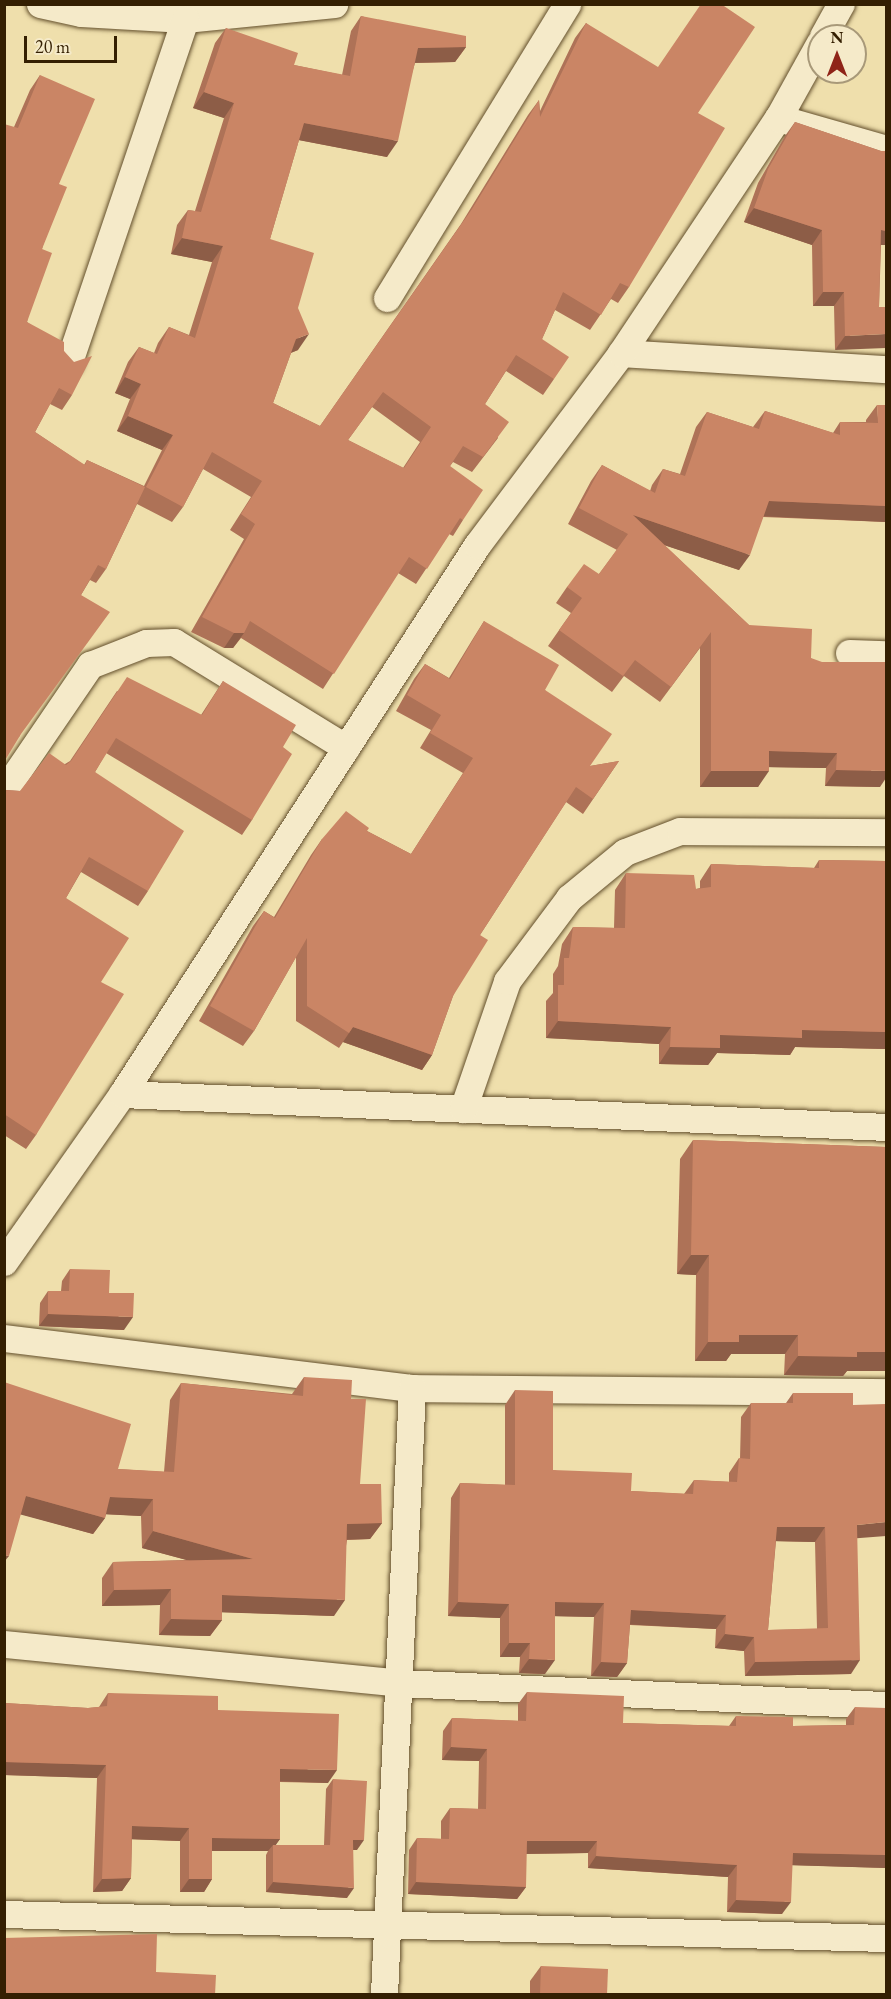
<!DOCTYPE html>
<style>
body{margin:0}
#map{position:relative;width:891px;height:1999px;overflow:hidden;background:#efdfac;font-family:"EB Garamond",serif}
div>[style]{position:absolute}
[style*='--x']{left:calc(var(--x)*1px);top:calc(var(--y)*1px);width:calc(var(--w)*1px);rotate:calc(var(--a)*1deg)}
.roads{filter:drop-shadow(0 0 2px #634f2c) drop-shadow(0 0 2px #634f2c)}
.street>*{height:27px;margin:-13.5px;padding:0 13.5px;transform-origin:13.5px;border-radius:13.5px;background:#f5eac9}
.wall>*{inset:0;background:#ae7257}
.shaded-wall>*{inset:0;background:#8d5d47}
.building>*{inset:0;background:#ca8565}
span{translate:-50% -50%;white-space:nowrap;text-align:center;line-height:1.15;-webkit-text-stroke:4.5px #f5eac9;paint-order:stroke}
.frame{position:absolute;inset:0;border:6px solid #341f02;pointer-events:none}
.north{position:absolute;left:807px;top:24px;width:60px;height:60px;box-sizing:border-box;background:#f5eac9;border:2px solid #a89979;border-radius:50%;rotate:0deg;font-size:16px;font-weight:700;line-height:24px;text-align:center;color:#341f02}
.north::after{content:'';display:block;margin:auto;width:21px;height:27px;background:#8f2418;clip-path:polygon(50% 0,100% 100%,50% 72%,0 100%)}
.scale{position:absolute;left:24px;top:36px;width:93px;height:27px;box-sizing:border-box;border:3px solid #341f02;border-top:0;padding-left:8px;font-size:18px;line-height:21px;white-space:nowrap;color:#341f02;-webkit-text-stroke:4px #f5eac9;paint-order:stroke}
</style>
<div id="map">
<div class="roads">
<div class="street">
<div style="--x:40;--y:4;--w:42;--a:12.4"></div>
<div style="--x:81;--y:13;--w:104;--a:3.3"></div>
<div style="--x:185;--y:19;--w:150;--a:-5.7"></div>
<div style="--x:823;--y:36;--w:37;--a:-61"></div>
<div style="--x:778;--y:118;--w:112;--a:16"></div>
<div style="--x:387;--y:298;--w:345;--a:-58.5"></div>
<div style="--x:621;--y:353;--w:265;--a:3.5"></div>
<div style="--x:69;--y:362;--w:362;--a:-71.3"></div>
<div style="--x:849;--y:653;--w:37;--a:2"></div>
<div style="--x:4;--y:791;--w:153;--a:-55.7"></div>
<div style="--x:90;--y:665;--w:60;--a:-21.4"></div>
<div style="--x:146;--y:643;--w:28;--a:-2"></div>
<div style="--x:174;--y:642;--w:202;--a:31.6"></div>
<div style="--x:122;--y:1094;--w:765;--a:2.47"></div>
<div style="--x:463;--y:1109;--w:135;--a:-71"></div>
<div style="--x:507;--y:981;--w:104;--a:-53.2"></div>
<div style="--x:569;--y:898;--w:72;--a:-39.4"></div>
<div style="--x:625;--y:852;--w:59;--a:-20.9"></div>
<div style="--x:680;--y:831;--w:206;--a:0.3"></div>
<div style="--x:4;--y:1262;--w:205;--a:-54.9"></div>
<div style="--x:122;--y:1094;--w:654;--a:-57.11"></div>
<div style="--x:477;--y:545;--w:240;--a:-53.1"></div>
<div style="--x:621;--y:353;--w:283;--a:-56.3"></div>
<div style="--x:778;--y:118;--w:85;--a:-61"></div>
<div style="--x:4;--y:1338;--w:411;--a:7"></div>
<div style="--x:412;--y:1388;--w:474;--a:0.5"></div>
<div style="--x:4;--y:1644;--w:397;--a:5.6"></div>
<div style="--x:399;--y:1683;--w:487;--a:2.6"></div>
<div style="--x:4;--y:1914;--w:882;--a:1.56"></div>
<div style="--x:384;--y:1994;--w:607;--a:-87.35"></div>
</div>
</div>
<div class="wall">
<div style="clip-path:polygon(evenodd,361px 16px,466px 47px,455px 62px,415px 63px,387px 157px,299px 140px,270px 239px,298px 308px,298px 350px,291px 353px,273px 403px,320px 426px,461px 224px,528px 115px,539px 100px,540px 111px,575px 38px,586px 23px,698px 113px,629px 287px,618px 303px,611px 299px,590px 330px,555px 310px,542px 339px,554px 379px,543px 395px,506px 371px,485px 404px,498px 438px,472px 472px,453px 462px,450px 466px,463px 520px,453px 536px,449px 534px,416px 584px,398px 573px,323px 689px,241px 638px,233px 648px,224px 648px,191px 632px,244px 539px,230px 530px,251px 497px,203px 469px,183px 507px,172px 522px,137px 504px,106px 569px,96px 583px,90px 580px,81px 595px,19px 737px,14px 127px,30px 90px,40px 75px,59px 184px,42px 249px,27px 322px,64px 351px,72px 395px,62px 410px,50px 404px,35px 432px,84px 465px,87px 460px,144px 486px,162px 450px,117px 431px,130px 399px,115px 393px,128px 362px,139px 347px,154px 353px,158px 343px,169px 327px,189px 335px,212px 262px,171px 254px,177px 225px,188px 210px,195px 211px,224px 118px,193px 108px,215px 43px,226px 28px,294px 65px,342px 75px,351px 31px,361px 16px,372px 407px,420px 442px,403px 468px,348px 440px,372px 407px)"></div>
<div style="clip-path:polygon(795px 122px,881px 151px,886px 151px,886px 245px,881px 245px,879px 307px,835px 350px,834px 306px,813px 306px,812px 245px,744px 222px,758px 183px,785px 136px)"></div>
<div style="clip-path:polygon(877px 405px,886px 522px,763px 517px,739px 570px,664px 545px,749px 625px,811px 658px,880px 787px,825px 786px,826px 768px,769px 767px,758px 787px,700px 787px,700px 648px,660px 702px,624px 676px,612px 692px,548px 646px,571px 613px,556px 603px,567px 587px,599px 574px,617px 550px,568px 524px,591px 481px,602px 465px,650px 491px,652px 485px,663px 469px,680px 474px,696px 427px,707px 412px,753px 427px,765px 411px,833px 433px,840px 422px,866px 422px,866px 420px)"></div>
<div style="clip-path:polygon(484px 621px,545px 690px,590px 766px,619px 761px,583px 814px,566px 802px,480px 935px,453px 996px,432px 1055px,422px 1070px,343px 1042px,339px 1048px,296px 1021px,296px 957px,254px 1031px,243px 1046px,199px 1021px,253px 926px,264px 911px,274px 917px,311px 855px,322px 839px,367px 831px,411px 854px,463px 773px,420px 748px,431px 730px,396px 711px,414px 679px,425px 664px,449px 678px,474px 637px)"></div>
<div style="clip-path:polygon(223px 681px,283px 747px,252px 820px,242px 835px,106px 753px,95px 772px,148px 891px,138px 906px,81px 872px,66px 898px,101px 982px,36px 1135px,26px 1149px,4px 1135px,4px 788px,6px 790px,20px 791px,70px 761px,117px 691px,201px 715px)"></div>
<div style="clip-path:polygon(819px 860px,886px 861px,886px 1049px,795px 1047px,790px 1055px,717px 1053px,708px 1065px,659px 1064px,659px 1044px,546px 1038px,546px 1001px,553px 993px,553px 974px,558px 966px,562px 944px,573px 927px,614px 928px,615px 890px,626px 873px,696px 889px,700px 888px,700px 881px,711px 864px,814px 868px)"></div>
<div style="clip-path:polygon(693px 1140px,886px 1147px,886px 1371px,847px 1371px,843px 1376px,784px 1375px,785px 1354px,731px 1354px,726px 1361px,695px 1361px,696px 1275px,677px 1274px,680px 1159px)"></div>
<div style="clip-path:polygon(70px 1269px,109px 1293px,124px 1330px,39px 1326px,40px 1303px,48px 1291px,61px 1291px,62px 1281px)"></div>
<div style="clip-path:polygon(304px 1377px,351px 1399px,360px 1484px,382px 1523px,370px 1539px,347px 1540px,334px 1616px,222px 1612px,222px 1620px,210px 1636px,159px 1635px,160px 1605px,102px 1606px,102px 1578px,113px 1562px,187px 1560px,142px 1548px,141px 1516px,106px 1514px,105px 1518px,93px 1534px,21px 1514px,4px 1382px,118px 1469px,164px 1472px,170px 1400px,181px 1383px,292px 1394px)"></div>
<div style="clip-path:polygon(evenodd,515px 1390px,553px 1470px,631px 1491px,684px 1494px,694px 1480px,729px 1482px,729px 1473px,739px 1458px,740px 1459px,741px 1417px,751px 1403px,786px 1403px,793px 1393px,857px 1538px,851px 1674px,745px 1676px,744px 1651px,715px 1648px,716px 1629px,630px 1625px,627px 1663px,617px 1677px,591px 1676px,594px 1617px,555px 1616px,545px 1674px,519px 1673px,520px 1657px,500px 1657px,500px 1618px,448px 1616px,451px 1498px,460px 1483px,505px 1485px,505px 1405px,515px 1390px,776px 1541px,815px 1542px,817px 1629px,768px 1630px,776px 1541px)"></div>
<div style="clip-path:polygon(527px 1692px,623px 1723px,729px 1726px,736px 1716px,793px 1726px,846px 1725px,846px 1719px,855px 1707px,886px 1868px,792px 1865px,782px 1914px,727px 1912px,728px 1877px,588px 1868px,588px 1853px,526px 1854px,526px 1887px,517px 1899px,408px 1894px,409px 1850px,417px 1838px,441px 1839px,441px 1821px,450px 1808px,478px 1809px,479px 1761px,442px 1760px,443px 1731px,452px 1718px,518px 1721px,518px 1704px)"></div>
<div style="clip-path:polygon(108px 1693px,218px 1710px,328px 1783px,280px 1782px,280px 1839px,275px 1845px,324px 1845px,326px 1789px,333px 1779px,357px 1850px,353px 1850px,347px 1898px,266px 1892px,266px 1855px,268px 1851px,212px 1851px,212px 1879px,204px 1892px,180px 1892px,180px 1841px,132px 1839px,131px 1878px,122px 1891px,93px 1892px,97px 1778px,4px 1775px,4px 1703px,88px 1708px,99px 1707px)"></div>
<div style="clip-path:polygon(541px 1966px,607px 1995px,530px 1995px,530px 1981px)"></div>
</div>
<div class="shaded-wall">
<div style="clip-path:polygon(466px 47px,455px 62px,407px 63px,418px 48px)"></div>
<div style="clip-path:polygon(204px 92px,234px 103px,224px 118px,193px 108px)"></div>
<div style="clip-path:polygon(304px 123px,398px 141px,387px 157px,293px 139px)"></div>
<div style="clip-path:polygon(754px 208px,822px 230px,812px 245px,744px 222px)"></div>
<div style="clip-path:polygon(881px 230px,886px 231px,886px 245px,871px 245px)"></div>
<div style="clip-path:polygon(182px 238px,223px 246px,212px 262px,171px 254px)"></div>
<div style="clip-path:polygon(823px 292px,844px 292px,834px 306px,813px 306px)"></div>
<div style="clip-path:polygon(309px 334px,298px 350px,285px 355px,296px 339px)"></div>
<div style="clip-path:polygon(886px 334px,886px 348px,835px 350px,845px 336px)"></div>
<div style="clip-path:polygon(125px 377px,141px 384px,130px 399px,115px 393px)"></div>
<div style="clip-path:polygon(128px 416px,173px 435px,162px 450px,117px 431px)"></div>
<div style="clip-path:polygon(769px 501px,886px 506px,886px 522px,758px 516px)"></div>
<div style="clip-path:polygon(633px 515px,750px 555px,739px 570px,622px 531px)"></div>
<div style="clip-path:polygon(234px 633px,244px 633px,233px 648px,224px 648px)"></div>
<div style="clip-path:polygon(769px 751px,837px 753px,826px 768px,758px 767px)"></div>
<div style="clip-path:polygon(836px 770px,886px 771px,886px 778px,880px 787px,825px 786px)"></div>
<div style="clip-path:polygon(711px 771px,769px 771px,758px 787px,700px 787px)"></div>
<div style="clip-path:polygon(558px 1021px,671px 1027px,659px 1044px,546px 1038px)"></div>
<div style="clip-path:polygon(353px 1027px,432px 1055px,422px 1070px,343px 1042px)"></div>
<div style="clip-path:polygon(802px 1030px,886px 1032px,886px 1049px,795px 1047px,790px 1055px,717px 1053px,708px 1065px,659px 1064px,670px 1047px,720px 1035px)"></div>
<div style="clip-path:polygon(691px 1255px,709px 1255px,696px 1275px,677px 1274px)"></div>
<div style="clip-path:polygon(48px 1314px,133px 1317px,124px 1330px,39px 1326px)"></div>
<div style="clip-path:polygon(739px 1335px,798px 1335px,785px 1354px,731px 1354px,726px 1361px,695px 1361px,708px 1342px)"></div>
<div style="clip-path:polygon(857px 1352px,886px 1352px,886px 1371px,847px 1371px,843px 1376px,784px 1375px,798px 1356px)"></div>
<div style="clip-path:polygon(26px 1496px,105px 1518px,93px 1534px,15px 1513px)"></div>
<div style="clip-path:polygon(110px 1497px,153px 1499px,141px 1516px,99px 1514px)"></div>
<div style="clip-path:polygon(886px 1522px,886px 1536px,847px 1539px,857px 1525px)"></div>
<div style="clip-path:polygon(382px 1523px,370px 1539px,336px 1540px,347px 1524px)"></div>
<div style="clip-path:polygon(777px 1527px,825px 1527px,815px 1542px,767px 1541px)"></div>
<div style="clip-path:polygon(153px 1531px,253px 1559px,242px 1575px,142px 1548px)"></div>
<div style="clip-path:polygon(4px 1555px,9px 1556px,4px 1562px)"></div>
<div style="clip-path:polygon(171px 1589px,160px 1605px,102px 1606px,114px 1590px)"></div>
<div style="clip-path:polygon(222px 1595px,345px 1600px,334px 1616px,211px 1612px)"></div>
<div style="clip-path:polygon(458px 1602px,509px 1604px,500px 1618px,448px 1616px)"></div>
<div style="clip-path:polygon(555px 1602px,604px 1603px,594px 1617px,545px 1616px)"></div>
<div style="clip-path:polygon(631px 1610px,726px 1615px,716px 1629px,621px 1624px)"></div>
<div style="clip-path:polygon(171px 1619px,222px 1620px,210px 1636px,159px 1635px)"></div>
<div style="clip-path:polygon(725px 1634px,754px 1637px,744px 1651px,715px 1648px)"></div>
<div style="clip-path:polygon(509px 1643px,530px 1643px,520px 1657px,500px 1657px)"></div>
<div style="clip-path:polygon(529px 1659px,555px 1660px,545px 1674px,519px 1673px)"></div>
<div style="clip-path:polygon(860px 1660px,851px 1674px,745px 1676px,755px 1662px)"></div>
<div style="clip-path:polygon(601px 1662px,627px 1663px,617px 1677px,591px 1676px)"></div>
<div style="clip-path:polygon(451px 1747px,487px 1749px,479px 1761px,442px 1760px)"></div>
<div style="clip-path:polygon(4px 1762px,106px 1765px,97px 1778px,4px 1775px)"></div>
<div style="clip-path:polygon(280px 1769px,337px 1770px,328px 1783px,271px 1781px)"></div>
<div style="clip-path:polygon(132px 1826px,189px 1828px,180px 1841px,123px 1839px)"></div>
<div style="clip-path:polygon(212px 1838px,280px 1839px,273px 1849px,273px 1845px,268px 1851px,204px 1851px)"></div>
<div style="clip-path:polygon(353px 1840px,364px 1840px,357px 1850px,346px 1850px)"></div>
<div style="clip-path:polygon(527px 1841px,597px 1841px,588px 1853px,518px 1854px)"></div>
<div style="clip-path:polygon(793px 1853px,886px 1855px,886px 1868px,784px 1865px)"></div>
<div style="clip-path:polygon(596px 1856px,737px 1865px,728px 1877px,588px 1868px)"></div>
<div style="clip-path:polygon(131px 1878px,122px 1891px,93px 1892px,102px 1879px)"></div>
<div style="clip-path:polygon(189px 1879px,212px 1879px,204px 1892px,180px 1892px)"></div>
<div style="clip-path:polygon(273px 1882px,354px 1888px,347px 1898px,266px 1892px)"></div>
<div style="clip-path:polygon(416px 1882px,526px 1887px,517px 1899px,408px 1894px)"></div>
<div style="clip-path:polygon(736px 1900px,791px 1902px,782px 1914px,727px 1912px)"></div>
</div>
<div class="building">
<div style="clip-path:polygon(evenodd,701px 4px,721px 4px,755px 27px,698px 113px,725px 128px,629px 287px,620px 283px,601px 315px,563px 292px,542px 339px,569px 357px,554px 379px,516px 355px,485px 404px,509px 422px,483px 457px,463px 446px,450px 466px,483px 490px,463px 520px,460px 518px,427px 569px,409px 557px,334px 674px,250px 621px,244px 633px,234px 633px,202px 617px,255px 524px,241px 514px,262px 481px,212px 452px,183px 507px,146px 487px,173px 435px,128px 416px,141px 384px,125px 377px,139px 347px,157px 354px,169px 327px,195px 338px,223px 246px,182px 238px,188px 210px,201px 212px,234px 103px,204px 92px,226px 28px,298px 53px,294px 65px,350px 76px,361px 16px,466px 36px,466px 47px,418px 48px,398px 141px,304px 123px,270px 239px,314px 253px,298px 308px,309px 334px,296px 339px,273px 403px,320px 426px,472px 209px,539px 100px,540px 117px,586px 23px,658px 67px,701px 4px,383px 392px,431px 427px,404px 468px,348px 440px,383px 392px)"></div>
<div style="clip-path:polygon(40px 75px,95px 99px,59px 184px,67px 187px,42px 249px,52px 253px,27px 322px,64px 342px,64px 351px,74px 362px,92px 356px,72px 395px,59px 388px,35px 432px,85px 465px,87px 460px,145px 487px,106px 569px,98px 565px,81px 595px,110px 612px,21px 734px,4px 762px,4px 124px,18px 128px)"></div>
<div style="clip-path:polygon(795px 122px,881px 151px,886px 151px,886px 231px,881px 230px,879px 307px,886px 307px,886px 334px,845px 336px,844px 292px,823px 292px,822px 230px,754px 208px,768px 169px)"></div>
<div style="clip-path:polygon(877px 405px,886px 405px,886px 506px,769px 501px,750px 555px,633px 515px,749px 625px,812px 629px,811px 658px,822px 662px,886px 662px,886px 771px,836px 770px,837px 753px,769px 751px,769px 771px,711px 771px,711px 632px,671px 687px,635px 660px,623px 676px,559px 630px,582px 598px,567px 587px,584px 564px,599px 574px,628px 534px,579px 508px,602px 465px,655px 493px,663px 469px,685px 476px,707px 412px,759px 429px,765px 411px,840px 435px,840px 422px,878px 423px)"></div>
<div style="clip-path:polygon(484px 621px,559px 665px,545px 690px,612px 734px,590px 766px,619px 761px,593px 799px,576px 787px,480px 935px,488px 940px,453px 996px,432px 1055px,353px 1027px,349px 1033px,307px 1006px,307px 938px,254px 1031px,210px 1006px,264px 911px,275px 918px,322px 839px,346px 811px,369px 828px,367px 831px,411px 854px,473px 758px,430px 733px,441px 715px,407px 695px,425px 664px,450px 679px)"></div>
<div style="clip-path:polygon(127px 677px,202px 715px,223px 681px,296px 725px,283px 747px,292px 754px,252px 820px,116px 738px,95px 772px,184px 831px,148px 891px,89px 857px,66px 898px,129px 938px,101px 982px,124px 994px,36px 1135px,4px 1114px,4px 788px,6px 790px,20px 791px,49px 753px,66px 765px,71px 761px)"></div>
<div style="clip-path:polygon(819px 860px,886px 861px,886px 1032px,802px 1030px,802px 1038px,720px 1035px,720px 1048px,670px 1047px,671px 1027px,558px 1021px,558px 985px,564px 985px,564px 958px,569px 958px,573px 927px,625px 928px,626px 873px,694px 875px,696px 889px,711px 887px,711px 864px,819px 868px)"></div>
<div style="clip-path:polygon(693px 1140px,886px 1147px,886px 1352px,857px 1352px,857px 1357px,798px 1356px,798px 1335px,739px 1335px,739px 1342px,708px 1342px,709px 1255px,691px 1255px)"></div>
<div style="clip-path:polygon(70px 1269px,110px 1270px,109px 1293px,134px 1293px,133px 1317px,48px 1314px,48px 1291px,69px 1291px)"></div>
<div style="clip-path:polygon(304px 1377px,352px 1380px,351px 1399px,366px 1399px,360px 1484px,381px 1484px,382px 1523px,347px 1524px,345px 1600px,222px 1595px,222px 1620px,171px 1619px,171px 1589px,114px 1590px,113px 1562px,253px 1559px,153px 1531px,153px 1499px,110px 1497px,105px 1518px,26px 1496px,9px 1556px,4px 1555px,4px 1382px,131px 1424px,118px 1469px,174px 1472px,181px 1383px,303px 1396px)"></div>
<div style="clip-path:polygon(evenodd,515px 1390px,553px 1391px,553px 1470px,632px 1473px,631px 1491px,693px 1494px,694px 1480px,737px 1482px,739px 1458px,750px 1459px,751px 1403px,793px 1403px,793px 1393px,853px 1393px,853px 1405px,886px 1404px,886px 1522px,857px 1525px,860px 1660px,755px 1662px,754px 1637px,725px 1634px,726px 1615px,631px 1610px,627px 1663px,601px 1662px,604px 1603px,555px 1602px,555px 1660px,529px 1659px,530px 1643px,509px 1643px,509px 1604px,458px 1602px,460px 1483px,515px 1485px,515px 1390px,777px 1527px,825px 1527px,828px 1628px,768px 1630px,777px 1527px)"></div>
<div style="clip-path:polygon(527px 1692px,624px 1696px,623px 1723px,736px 1726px,736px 1716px,793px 1717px,793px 1726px,854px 1725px,855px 1707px,886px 1708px,886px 1855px,793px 1853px,791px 1902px,736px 1900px,737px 1865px,596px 1856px,597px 1841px,527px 1841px,526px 1887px,416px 1882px,417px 1838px,449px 1839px,450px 1808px,486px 1809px,487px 1749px,451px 1747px,452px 1718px,526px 1721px)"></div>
<div style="clip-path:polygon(108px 1693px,218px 1696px,218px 1710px,339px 1714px,337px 1770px,280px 1769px,280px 1839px,212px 1838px,212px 1879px,189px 1879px,189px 1828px,132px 1826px,131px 1878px,102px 1879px,106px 1765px,4px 1762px,4px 1703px,88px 1708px,107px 1706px)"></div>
<div style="clip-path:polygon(333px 1779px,367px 1781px,364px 1840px,353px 1840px,354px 1888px,273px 1882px,273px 1845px,330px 1845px)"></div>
<div style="clip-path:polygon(157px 1934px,156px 1972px,216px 1975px,215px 1995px,4px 1995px,4px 1938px)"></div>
<div style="clip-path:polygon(541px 1966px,608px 1969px,607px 1995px,540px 1995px)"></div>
</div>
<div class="frame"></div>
<div class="north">N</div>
<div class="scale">20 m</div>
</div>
